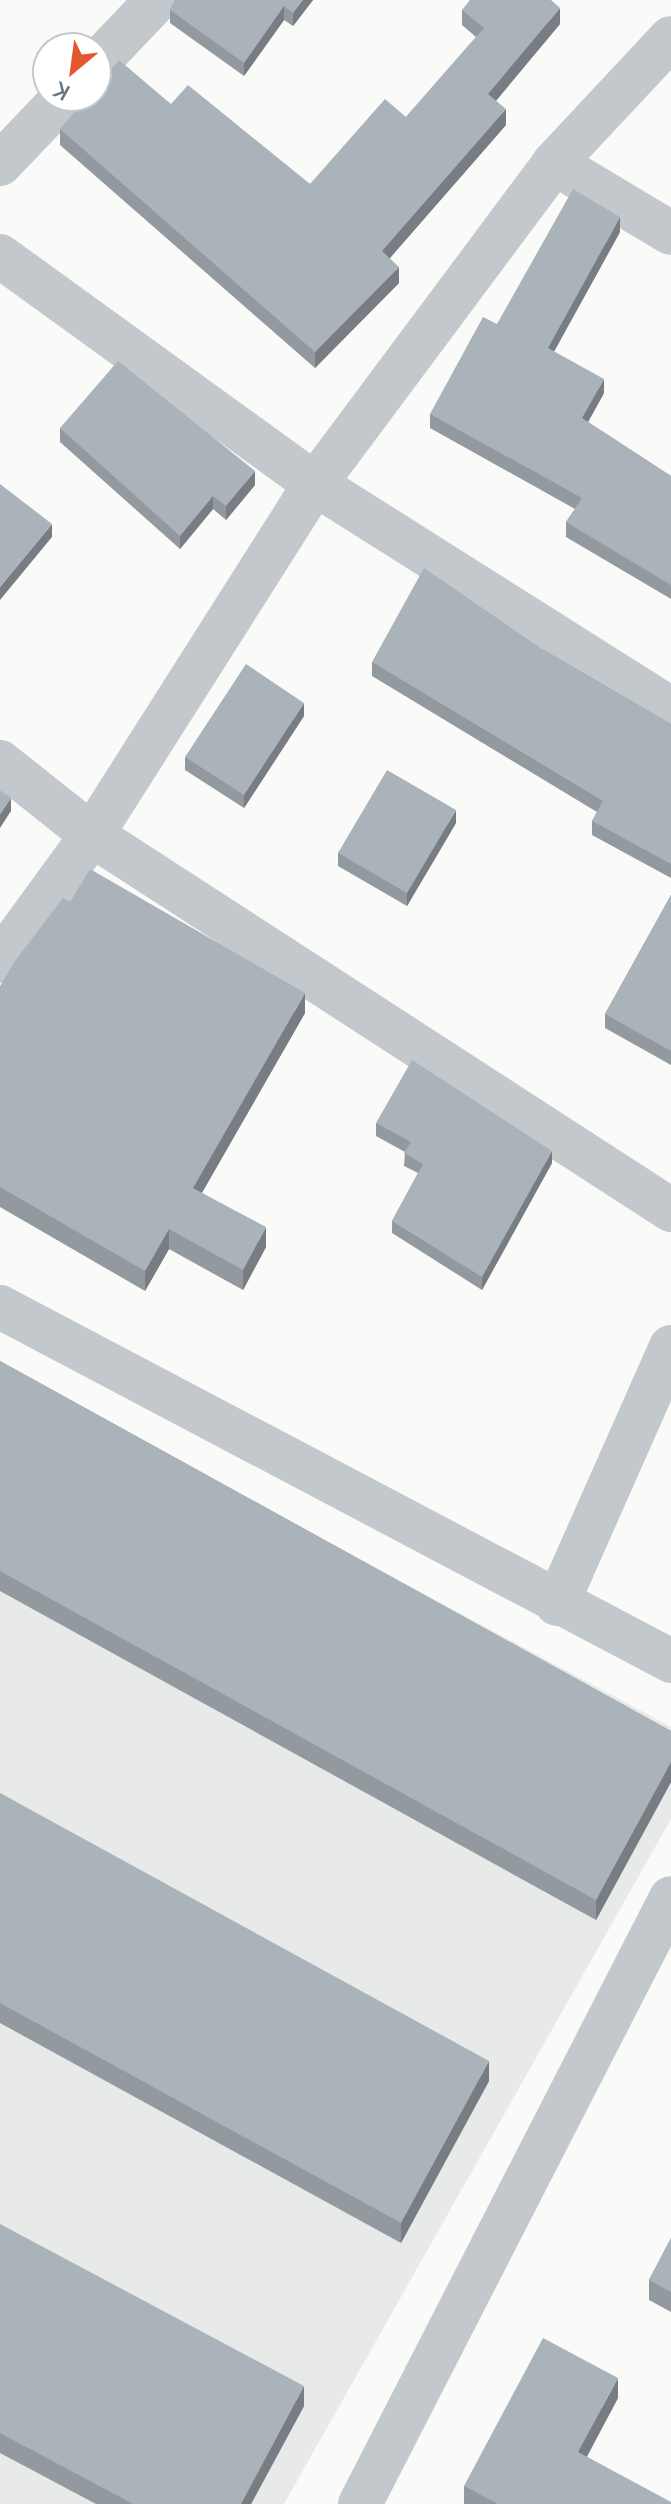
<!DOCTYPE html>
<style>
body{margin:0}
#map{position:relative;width:671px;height:2504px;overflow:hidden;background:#fafaf8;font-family:Manrope,sans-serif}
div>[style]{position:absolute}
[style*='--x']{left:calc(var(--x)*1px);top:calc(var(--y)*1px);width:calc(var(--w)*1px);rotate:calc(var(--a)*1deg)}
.built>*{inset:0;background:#e8e9e9}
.minor>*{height:44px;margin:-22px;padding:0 22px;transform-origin:22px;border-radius:22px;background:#c3c8cc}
.wall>*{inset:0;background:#929a9f}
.shaded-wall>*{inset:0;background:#777d82}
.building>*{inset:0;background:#aab3b9}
span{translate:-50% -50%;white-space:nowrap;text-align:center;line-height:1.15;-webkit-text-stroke:8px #fff;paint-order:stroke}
.north{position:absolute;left:32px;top:32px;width:80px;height:80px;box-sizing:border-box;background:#fff;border:2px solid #c1c8cd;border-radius:50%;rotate:209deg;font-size:22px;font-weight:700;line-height:32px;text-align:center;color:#657683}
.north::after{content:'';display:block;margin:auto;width:28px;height:36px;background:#e4572e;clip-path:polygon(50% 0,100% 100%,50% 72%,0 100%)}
</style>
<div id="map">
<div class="built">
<div style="clip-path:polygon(0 1365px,671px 1727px,671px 1819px,284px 2504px,0 2504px)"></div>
</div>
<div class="minor">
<div style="--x:96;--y:64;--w:88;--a:-46.4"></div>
<div style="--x:554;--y:163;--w:136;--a:30.9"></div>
<div style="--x:0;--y:164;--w:94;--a:-46.3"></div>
<div style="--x:0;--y:256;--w:389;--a:35.9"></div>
<div style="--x:315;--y:484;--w:421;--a:32.3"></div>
<div style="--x:0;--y:762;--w:117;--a:38.4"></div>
<div style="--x:92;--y:835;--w:690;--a:32.93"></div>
<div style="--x:0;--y:961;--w:156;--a:-53.9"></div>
<div style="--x:92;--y:835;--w:416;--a:-57.6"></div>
<div style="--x:315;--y:484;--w:400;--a:-53.3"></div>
<div style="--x:554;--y:163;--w:171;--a:-46.9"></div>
<div style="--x:0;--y:1307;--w:759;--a:27.81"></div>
<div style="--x:557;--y:1604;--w:281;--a:-66.1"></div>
<div style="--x:360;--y:2504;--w:681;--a:-62.83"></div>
</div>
<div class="wall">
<div style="clip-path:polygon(175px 0,313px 0,293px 26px,284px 20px,244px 76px,170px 23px,170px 10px)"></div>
<div style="clip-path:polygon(462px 10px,560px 24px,496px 101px,506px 125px,390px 258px,399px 283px,315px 368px,60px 145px,60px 129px,171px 104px,310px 184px,406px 117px,476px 37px,462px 25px)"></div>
<div style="clip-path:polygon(620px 232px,554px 352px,604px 393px,588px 422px,671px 476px,671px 599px,566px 537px,566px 522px,575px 509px,430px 428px,430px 414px,497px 324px)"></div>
<div style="clip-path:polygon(60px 428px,255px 485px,226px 520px,213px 509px,180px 549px,60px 442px)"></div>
<div style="clip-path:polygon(542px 649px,671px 724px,671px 878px,592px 835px,592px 821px,597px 812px,372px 676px,372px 662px)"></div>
<div style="clip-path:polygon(304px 716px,244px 808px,185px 770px,185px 757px)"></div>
<div style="clip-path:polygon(456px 823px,407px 906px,338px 866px,338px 853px)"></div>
<div style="clip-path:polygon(671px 895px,671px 1065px,605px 1028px,605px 1014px)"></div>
<div style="clip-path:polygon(0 986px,305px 1013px,202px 1193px,266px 1247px,243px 1290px,169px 1249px,145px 1291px,0 1207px)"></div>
<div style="clip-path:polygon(376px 1123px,552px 1163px,482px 1290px,392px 1233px,392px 1221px,418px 1173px,404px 1166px,405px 1152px,376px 1136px)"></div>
<div style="clip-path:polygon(0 1361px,671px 1731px,671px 1782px,596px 1920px,0 1591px)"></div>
<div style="clip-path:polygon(0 1793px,489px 2081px,401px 2243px,0 2023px)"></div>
<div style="clip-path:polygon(0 2224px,304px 2406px,251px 2504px,96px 2504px,0 2453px)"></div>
<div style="clip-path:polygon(671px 2238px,671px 2312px,649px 2300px,649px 2280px)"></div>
<div style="clip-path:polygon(618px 2398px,587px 2457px,671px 2504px,464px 2504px,464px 2486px)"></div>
</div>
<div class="shaded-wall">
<div style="clip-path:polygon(303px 0,313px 0,293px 26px,293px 13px)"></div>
<div style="clip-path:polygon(284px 6px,284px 20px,244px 76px,244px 63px)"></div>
<div style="clip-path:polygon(560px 8px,560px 24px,488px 110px,488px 94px)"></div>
<div style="clip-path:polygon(506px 109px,506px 125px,382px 267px,382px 251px)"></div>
<div style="clip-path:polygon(620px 217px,620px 232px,548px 362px,548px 348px)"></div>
<div style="clip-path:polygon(399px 267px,399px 283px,315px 368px,315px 352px)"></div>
<div style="clip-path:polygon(604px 379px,604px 393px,582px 433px,582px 418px)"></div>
<div style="clip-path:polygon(255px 471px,255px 485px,226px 520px,226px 506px)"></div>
<div style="clip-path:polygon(213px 496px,213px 509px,180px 549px,180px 536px)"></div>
<div style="clip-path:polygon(52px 524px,52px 537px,0 600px,0 587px)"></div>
<div style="clip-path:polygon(304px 703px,304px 716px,244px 808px,244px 795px)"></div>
<div style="clip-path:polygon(11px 798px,11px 811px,0 828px,0 814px)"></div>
<div style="clip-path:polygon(456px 810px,456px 823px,407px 906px,407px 893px)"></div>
<div style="clip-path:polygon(305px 993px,305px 1013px,193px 1208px,193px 1188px)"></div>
<div style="clip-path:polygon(552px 1151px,552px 1163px,482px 1290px,482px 1277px)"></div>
<div style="clip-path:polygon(266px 1227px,266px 1247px,243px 1290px,243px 1270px)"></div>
<div style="clip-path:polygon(169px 1229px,169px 1249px,145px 1291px,145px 1271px)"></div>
<div style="clip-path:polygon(671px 1762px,671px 1782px,596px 1920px,596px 1900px)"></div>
<div style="clip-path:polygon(489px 2061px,489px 2081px,401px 2243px,401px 2223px)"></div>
<div style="clip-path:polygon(618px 2378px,618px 2398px,578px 2472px,578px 2452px)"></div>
<div style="clip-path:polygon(304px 2386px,304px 2406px,251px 2504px,241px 2504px)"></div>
</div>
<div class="building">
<div style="clip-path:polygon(175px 0,303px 0,293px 13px,284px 6px,244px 63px,170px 10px)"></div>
<div style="clip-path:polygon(470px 0,551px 0,560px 8px,488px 94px,506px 109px,382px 251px,399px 267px,315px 352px,60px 129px,88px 96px,96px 96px,96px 87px,119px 60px,171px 104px,188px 85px,310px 184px,385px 99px,406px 117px,484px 28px,462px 10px)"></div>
<div style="clip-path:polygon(573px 189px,620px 217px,548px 348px,604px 379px,582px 418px,671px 476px,671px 585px,566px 522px,582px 498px,430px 414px,483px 317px,497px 324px)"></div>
<div style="clip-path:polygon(118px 361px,255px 471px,226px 506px,213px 496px,180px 536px,60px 428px)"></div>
<div style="clip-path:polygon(0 484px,52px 524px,0 587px)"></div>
<div style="clip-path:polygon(424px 568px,542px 649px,671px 724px,671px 864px,592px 821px,603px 801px,372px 662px)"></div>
<div style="clip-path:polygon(246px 664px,304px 703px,244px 795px,185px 757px)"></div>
<div style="clip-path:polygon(387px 770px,456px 810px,407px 893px,338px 853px)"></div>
<div style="clip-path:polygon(0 790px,11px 798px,0 814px)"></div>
<div style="clip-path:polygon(90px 869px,305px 993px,193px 1188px,266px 1227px,243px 1270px,169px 1229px,145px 1271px,0 1187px,0 986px,15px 961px,63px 898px,70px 902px)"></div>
<div style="clip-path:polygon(671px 895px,671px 1051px,605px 1014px)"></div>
<div style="clip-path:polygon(412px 1060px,552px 1151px,482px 1277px,392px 1221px,423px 1164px,404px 1153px,411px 1142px,376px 1123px)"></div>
<div style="clip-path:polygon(0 1361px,671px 1731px,671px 1762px,596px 1900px,0 1571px)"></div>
<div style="clip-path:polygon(0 1793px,489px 2061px,401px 2223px,0 2003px)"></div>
<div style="clip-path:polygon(0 2224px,304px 2386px,241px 2504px,133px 2504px,0 2433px)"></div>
<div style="clip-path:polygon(671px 2238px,671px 2292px,649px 2280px)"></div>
<div style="clip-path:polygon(543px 2338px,618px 2378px,578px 2452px,671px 2502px,671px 2504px,498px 2504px,464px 2486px)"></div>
</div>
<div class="north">K</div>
</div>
